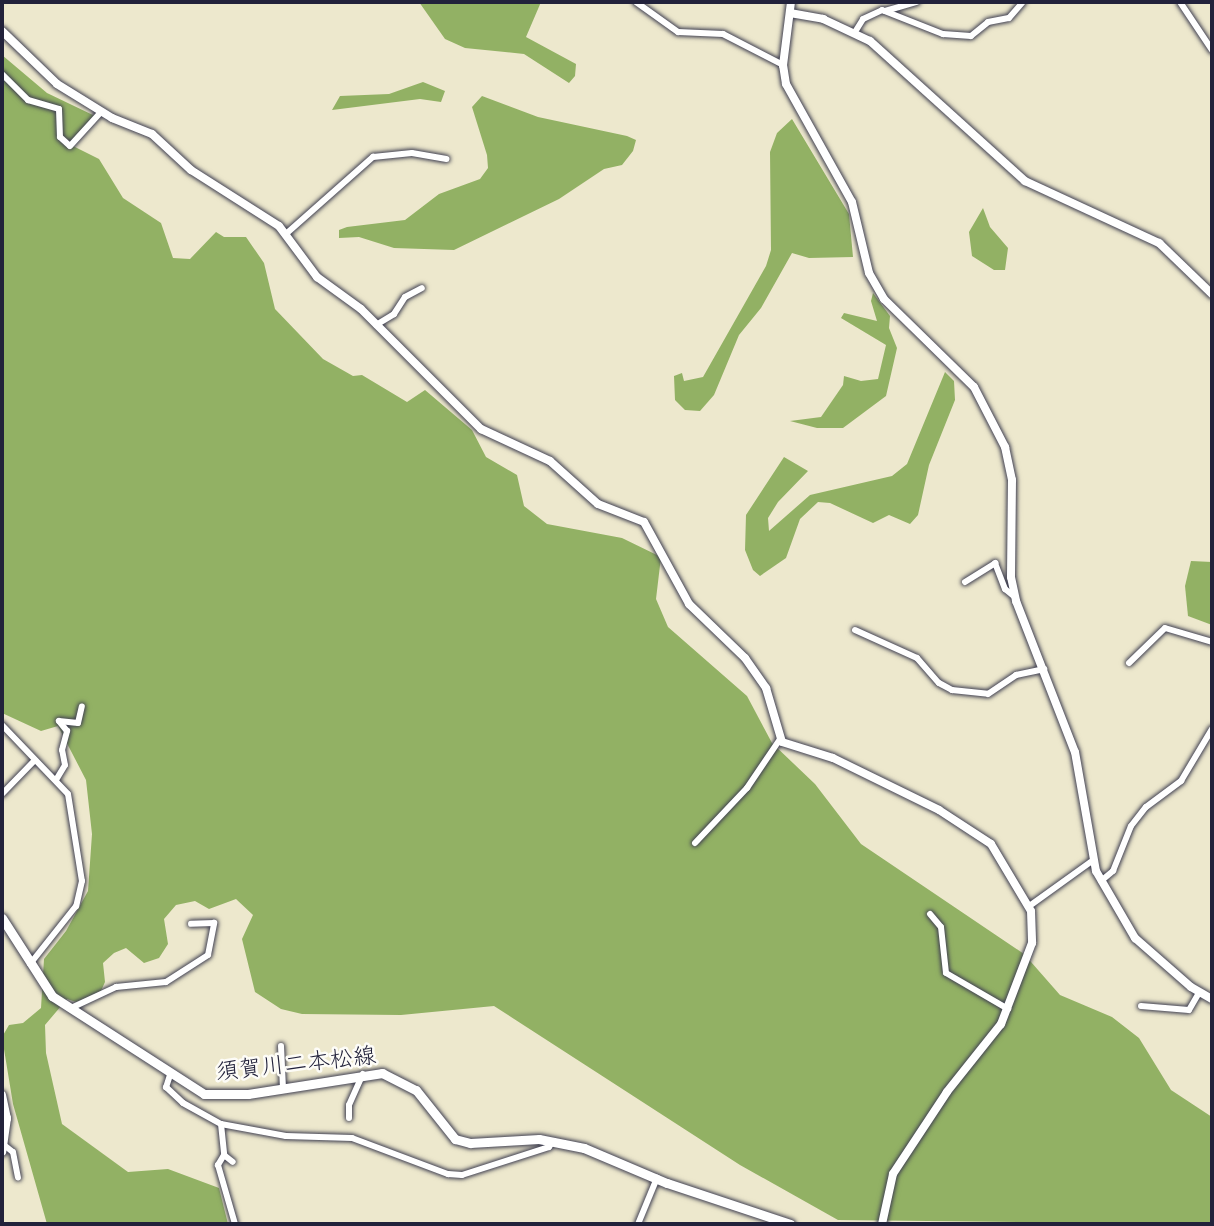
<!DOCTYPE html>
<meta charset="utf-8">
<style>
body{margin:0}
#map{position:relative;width:1214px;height:1226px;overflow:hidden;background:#ede8cd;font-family:"Indie Flower","Klee One",sans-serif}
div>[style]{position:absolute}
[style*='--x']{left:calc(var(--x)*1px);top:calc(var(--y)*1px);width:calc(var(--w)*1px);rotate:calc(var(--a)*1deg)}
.forest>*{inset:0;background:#92b164}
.roads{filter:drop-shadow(0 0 2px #404051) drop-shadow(0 0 2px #404051)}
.minor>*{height:6px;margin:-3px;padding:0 3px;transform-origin:3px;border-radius:3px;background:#fff}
.tertiary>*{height:8px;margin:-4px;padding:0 4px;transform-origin:4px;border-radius:4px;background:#fff}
.secondary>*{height:9px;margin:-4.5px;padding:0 4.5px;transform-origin:4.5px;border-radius:4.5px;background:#fff}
span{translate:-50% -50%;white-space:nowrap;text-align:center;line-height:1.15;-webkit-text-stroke:5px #fdfcf7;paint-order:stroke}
.street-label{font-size:23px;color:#22223b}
.frame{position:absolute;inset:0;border:4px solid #22223b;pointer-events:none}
</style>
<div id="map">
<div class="forest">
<div style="clip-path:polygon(419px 2px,541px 2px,526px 37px,576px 64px,575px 76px,569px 83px,524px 54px,465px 48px,445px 39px)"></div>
<div style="clip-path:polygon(2px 55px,47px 93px,95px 116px,73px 146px,99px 159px,123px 198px,161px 223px,173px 258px,190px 259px,216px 232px,224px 237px,246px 237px,264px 263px,275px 309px,323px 359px,353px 376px,362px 375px,407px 402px,425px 390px,472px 430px,486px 457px,517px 475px,524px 506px,547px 524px,622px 538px,661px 557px,656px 599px,668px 627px,747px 696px,772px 743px,815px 784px,861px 844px,1024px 954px,1060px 995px,1112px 1017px,1139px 1038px,1171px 1090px,1212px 1117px,1212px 1224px,838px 1220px,740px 1165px,494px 1006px,401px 1015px,302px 1014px,281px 1009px,255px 992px,242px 939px,253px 915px,236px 899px,209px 909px,195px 901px,176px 905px,164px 919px,168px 944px,159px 958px,144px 963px,126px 948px,114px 953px,103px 963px,105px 982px,100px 993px,76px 1002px,67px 999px,45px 1025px,46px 1053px,62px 1124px,128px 1172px,168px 1169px,219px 1188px,228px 1224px,47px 1224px,13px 1104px,2px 1037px,9px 1025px,23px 1023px,41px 1008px,44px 959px,66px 931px,88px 891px,92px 834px,86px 780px,58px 726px,41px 731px,2px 713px)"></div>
<div style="clip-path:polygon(423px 82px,445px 91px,441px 102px,420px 99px,332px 110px,340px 96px,389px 94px)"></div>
<div style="clip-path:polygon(482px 96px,538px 117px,627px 136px,636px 140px,633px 151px,622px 165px,604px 169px,559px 199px,454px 250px,394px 248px,359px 237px,339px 238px,339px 230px,347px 227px,405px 220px,439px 194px,480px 179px,488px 168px,487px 155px,472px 107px)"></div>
<div style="clip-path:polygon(792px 119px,849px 214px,853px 257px,809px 258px,792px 253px,761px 308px,739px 335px,714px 395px,700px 411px,685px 410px,675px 400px,674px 376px,682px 373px,684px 381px,703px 377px,766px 266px,771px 250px,770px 152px,777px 133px)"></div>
<div style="clip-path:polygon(983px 208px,990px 227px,1008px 248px,1005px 270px,994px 270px,972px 256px,969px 232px)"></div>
<div style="clip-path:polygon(873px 293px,890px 316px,889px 328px,897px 348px,886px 396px,843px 428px,817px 428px,790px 421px,821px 417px,843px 385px,844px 376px,861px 381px,878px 379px,886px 345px,841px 318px,844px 313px,877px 321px,871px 301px)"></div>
<div style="clip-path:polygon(945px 372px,954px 381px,955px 400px,929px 465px,918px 515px,910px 524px,889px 515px,873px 523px,830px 503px,818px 502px,800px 519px,786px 558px,760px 576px,753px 570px,745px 550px,746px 515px,784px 457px,808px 471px,778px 502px,768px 518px,769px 531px,810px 495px,892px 476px,907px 464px)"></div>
<div style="clip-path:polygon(1191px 561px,1212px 562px,1212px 625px,1188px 616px,1185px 586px)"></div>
</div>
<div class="roads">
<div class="minor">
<div style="--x:636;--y:2;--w:52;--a:35.5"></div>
<div style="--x:678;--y:32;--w:45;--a:2.5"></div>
<div style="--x:723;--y:34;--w:68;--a:27.3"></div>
<div style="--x:1180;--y:2;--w:58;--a:56.3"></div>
<div style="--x:885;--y:11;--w:33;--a:-16"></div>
<div style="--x:855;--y:32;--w:15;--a:-58"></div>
<div style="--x:863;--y:19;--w:21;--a:-25"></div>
<div style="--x:882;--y:10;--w:66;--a:21.5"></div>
<div style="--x:943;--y:34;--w:28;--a:4"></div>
<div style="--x:971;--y:36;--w:22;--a:-39"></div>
<div style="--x:988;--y:22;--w:21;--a:-11"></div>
<div style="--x:1009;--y:18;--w:21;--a:-49"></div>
<div style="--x:2;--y:74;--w:37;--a:45"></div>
<div style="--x:28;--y:100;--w:32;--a:16"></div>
<div style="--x:59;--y:109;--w:28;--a:88"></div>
<div style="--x:60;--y:137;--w:13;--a:42"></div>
<div style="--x:70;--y:146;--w:47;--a:-47.6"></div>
<div style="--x:287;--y:233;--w:115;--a:-41.5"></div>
<div style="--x:373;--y:157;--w:39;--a:-6"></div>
<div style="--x:412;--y:153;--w:35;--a:10"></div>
<div style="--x:376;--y:325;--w:21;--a:-31"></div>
<div style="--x:394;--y:314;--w:20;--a:-57"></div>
<div style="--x:405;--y:297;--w:19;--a:-28"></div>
<div style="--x:965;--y:582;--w:36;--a:-32"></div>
<div style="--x:995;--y:563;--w:28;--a:69"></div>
<div style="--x:1005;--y:589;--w:13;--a:39"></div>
<div style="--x:855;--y:630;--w:68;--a:24.3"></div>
<div style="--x:917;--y:658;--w:33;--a:49"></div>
<div style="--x:939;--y:683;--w:15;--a:28"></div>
<div style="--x:952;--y:690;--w:36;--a:6"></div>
<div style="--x:988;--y:694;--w:34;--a:-34"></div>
<div style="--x:1016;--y:675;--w:29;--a:-12"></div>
<div style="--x:1129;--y:663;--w:50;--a:-44.2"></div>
<div style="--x:1165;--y:628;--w:49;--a:16.6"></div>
<div style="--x:2;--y:725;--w:95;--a:46.3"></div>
<div style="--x:68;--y:794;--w:88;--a:80.9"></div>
<div style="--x:82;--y:881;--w:26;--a:103"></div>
<div style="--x:76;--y:906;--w:74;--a:128.4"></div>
<div style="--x:56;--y:780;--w:17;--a:-59"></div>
<div style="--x:65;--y:765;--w:15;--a:-101"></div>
<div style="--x:62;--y:750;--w:20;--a:-75"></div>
<div style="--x:67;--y:731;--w:13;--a:-129"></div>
<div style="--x:59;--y:721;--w:19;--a:6"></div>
<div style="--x:78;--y:723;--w:17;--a:-77"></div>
<div style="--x:2;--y:794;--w:47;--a:-45.9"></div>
<div style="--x:695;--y:843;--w:76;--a:-46.6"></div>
<div style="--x:747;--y:788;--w:59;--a:-56"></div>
<div style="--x:1101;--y:881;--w:16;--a:-40"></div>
<div style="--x:1113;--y:871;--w:48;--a:-68.2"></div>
<div style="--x:1131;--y:826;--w:24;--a:-52"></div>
<div style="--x:1146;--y:807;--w:44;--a:-36.6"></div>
<div style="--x:1181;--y:781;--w:61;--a:-59.2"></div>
<div style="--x:1028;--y:907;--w:79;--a:-35.7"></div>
<div style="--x:930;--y:914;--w:17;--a:50"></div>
<div style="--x:941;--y:927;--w:46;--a:83.8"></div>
<div style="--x:946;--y:973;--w:72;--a:30.1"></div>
<div style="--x:1141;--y:1006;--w:48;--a:4.8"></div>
<div style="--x:1189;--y:1010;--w:20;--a:-60"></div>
<div style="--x:71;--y:1008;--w:50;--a:-25"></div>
<div style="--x:116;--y:987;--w:50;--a:-5.7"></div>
<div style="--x:166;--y:982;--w:50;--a:-32.7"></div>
<div style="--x:208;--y:955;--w:33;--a:-79"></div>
<div style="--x:214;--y:923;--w:23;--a:178"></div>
<div style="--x:281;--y:1046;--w:42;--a:87.3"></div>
<div style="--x:170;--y:1075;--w:13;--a:108"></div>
<div style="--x:166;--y:1087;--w:23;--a:43"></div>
<div style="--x:183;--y:1103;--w:43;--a:28.9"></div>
<div style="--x:221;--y:1124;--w:66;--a:10.5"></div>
<div style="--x:286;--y:1136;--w:66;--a:1.7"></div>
<div style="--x:352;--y:1138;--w:103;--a:20.6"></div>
<div style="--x:448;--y:1174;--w:14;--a:4"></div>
<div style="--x:462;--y:1175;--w:91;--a:-17.8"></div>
<div style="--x:549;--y:1147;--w:7;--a:-56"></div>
<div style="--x:349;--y:1118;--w:13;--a:-90"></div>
<div style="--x:349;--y:1105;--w:34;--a:-66"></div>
<div style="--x:221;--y:1124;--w:31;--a:84"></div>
<div style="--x:224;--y:1155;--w:11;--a:38"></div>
<div style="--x:4;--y:1145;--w:11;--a:38"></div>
<div style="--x:13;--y:1152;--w:26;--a:79"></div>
<div style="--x:224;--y:1155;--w:12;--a:121"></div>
<div style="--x:218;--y:1165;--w:61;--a:73.9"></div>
<div style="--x:638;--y:1224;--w:50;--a:-67.6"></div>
</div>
<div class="tertiary">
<div style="--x:791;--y:2;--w:64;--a:97.2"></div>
<div style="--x:783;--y:65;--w:19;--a:81"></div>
<div style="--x:786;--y:84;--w:135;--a:60.8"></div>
<div style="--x:852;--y:202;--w:73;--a:76.5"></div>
<div style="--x:869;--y:273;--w:30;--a:60"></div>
<div style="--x:884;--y:299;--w:126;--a:44.4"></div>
<div style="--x:974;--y:387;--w:68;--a:62.7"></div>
<div style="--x:1005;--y:447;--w:34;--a:78"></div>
<div style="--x:1012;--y:480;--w:97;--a:90.6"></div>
<div style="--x:1011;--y:577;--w:25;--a:78"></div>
<div style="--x:1016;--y:601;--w:162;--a:68.7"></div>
<div style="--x:1075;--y:752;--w:121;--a:80"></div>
<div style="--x:1096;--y:871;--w:78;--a:59.8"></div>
<div style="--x:1135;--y:938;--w:74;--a:41.2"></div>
<div style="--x:1191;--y:987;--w:24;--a:30"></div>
<div style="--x:790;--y:13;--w:34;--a:10"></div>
<div style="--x:823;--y:19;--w:52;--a:25.1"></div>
<div style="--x:870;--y:41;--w:209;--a:42.1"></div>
<div style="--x:1025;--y:181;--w:148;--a:24.8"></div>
<div style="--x:1159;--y:243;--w:74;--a:43.9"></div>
<div style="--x:2;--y:31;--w:76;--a:43.9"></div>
<div style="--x:57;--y:84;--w:65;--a:31.7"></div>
<div style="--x:112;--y:118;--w:43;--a:21.8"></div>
<div style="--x:152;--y:134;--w:53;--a:42.7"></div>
<div style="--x:191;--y:170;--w:104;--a:32.5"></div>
<div style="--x:279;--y:226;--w:64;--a:53.3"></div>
<div style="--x:317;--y:277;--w:54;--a:36"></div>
<div style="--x:361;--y:309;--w:170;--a:45"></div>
<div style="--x:481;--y:429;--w:76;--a:24.9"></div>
<div style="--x:550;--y:461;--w:64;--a:41.9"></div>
<div style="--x:598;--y:504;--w:49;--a:21.4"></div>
<div style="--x:644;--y:522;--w:94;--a:61.2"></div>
<div style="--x:689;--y:604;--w:78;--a:44"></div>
<div style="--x:745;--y:658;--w:37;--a:55"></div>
<div style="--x:766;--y:688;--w:56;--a:73.5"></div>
<div style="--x:782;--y:742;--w:53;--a:17.4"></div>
<div style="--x:833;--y:758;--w:118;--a:26.1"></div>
<div style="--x:939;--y:810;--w:62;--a:33.2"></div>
<div style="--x:991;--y:844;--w:78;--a:59.2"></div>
<div style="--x:1031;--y:911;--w:32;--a:88"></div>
<div style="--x:1032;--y:943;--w:87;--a:110.9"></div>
<div style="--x:1001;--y:1024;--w:87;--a:128.5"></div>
<div style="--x:947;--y:1092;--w:98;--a:123.4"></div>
<div style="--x:893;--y:1174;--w:51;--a:102.4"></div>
<div style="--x:2;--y:1095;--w:24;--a:78"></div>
<div style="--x:7;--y:1118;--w:34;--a:98"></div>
</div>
<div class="secondary">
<div style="--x:2;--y:918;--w:93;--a:57.3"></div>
<div style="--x:52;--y:996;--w:181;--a:32.8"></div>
<div style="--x:204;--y:1094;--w:44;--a:0"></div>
<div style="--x:248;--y:1094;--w:136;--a:-8.9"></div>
<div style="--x:382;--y:1073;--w:38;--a:27"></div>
<div style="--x:416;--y:1090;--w:63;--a:51.5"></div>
<div style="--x:455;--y:1139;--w:16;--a:15"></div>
<div style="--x:470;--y:1143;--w:69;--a:-3.3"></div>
<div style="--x:539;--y:1139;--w:46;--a:11.3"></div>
<div style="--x:584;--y:1148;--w:90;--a:22.9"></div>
<div style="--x:667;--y:1183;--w:130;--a:18.4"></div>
</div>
</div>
<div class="street-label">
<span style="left:296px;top:1066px;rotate:-6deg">須賀川二本松線</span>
</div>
<div class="frame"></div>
</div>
